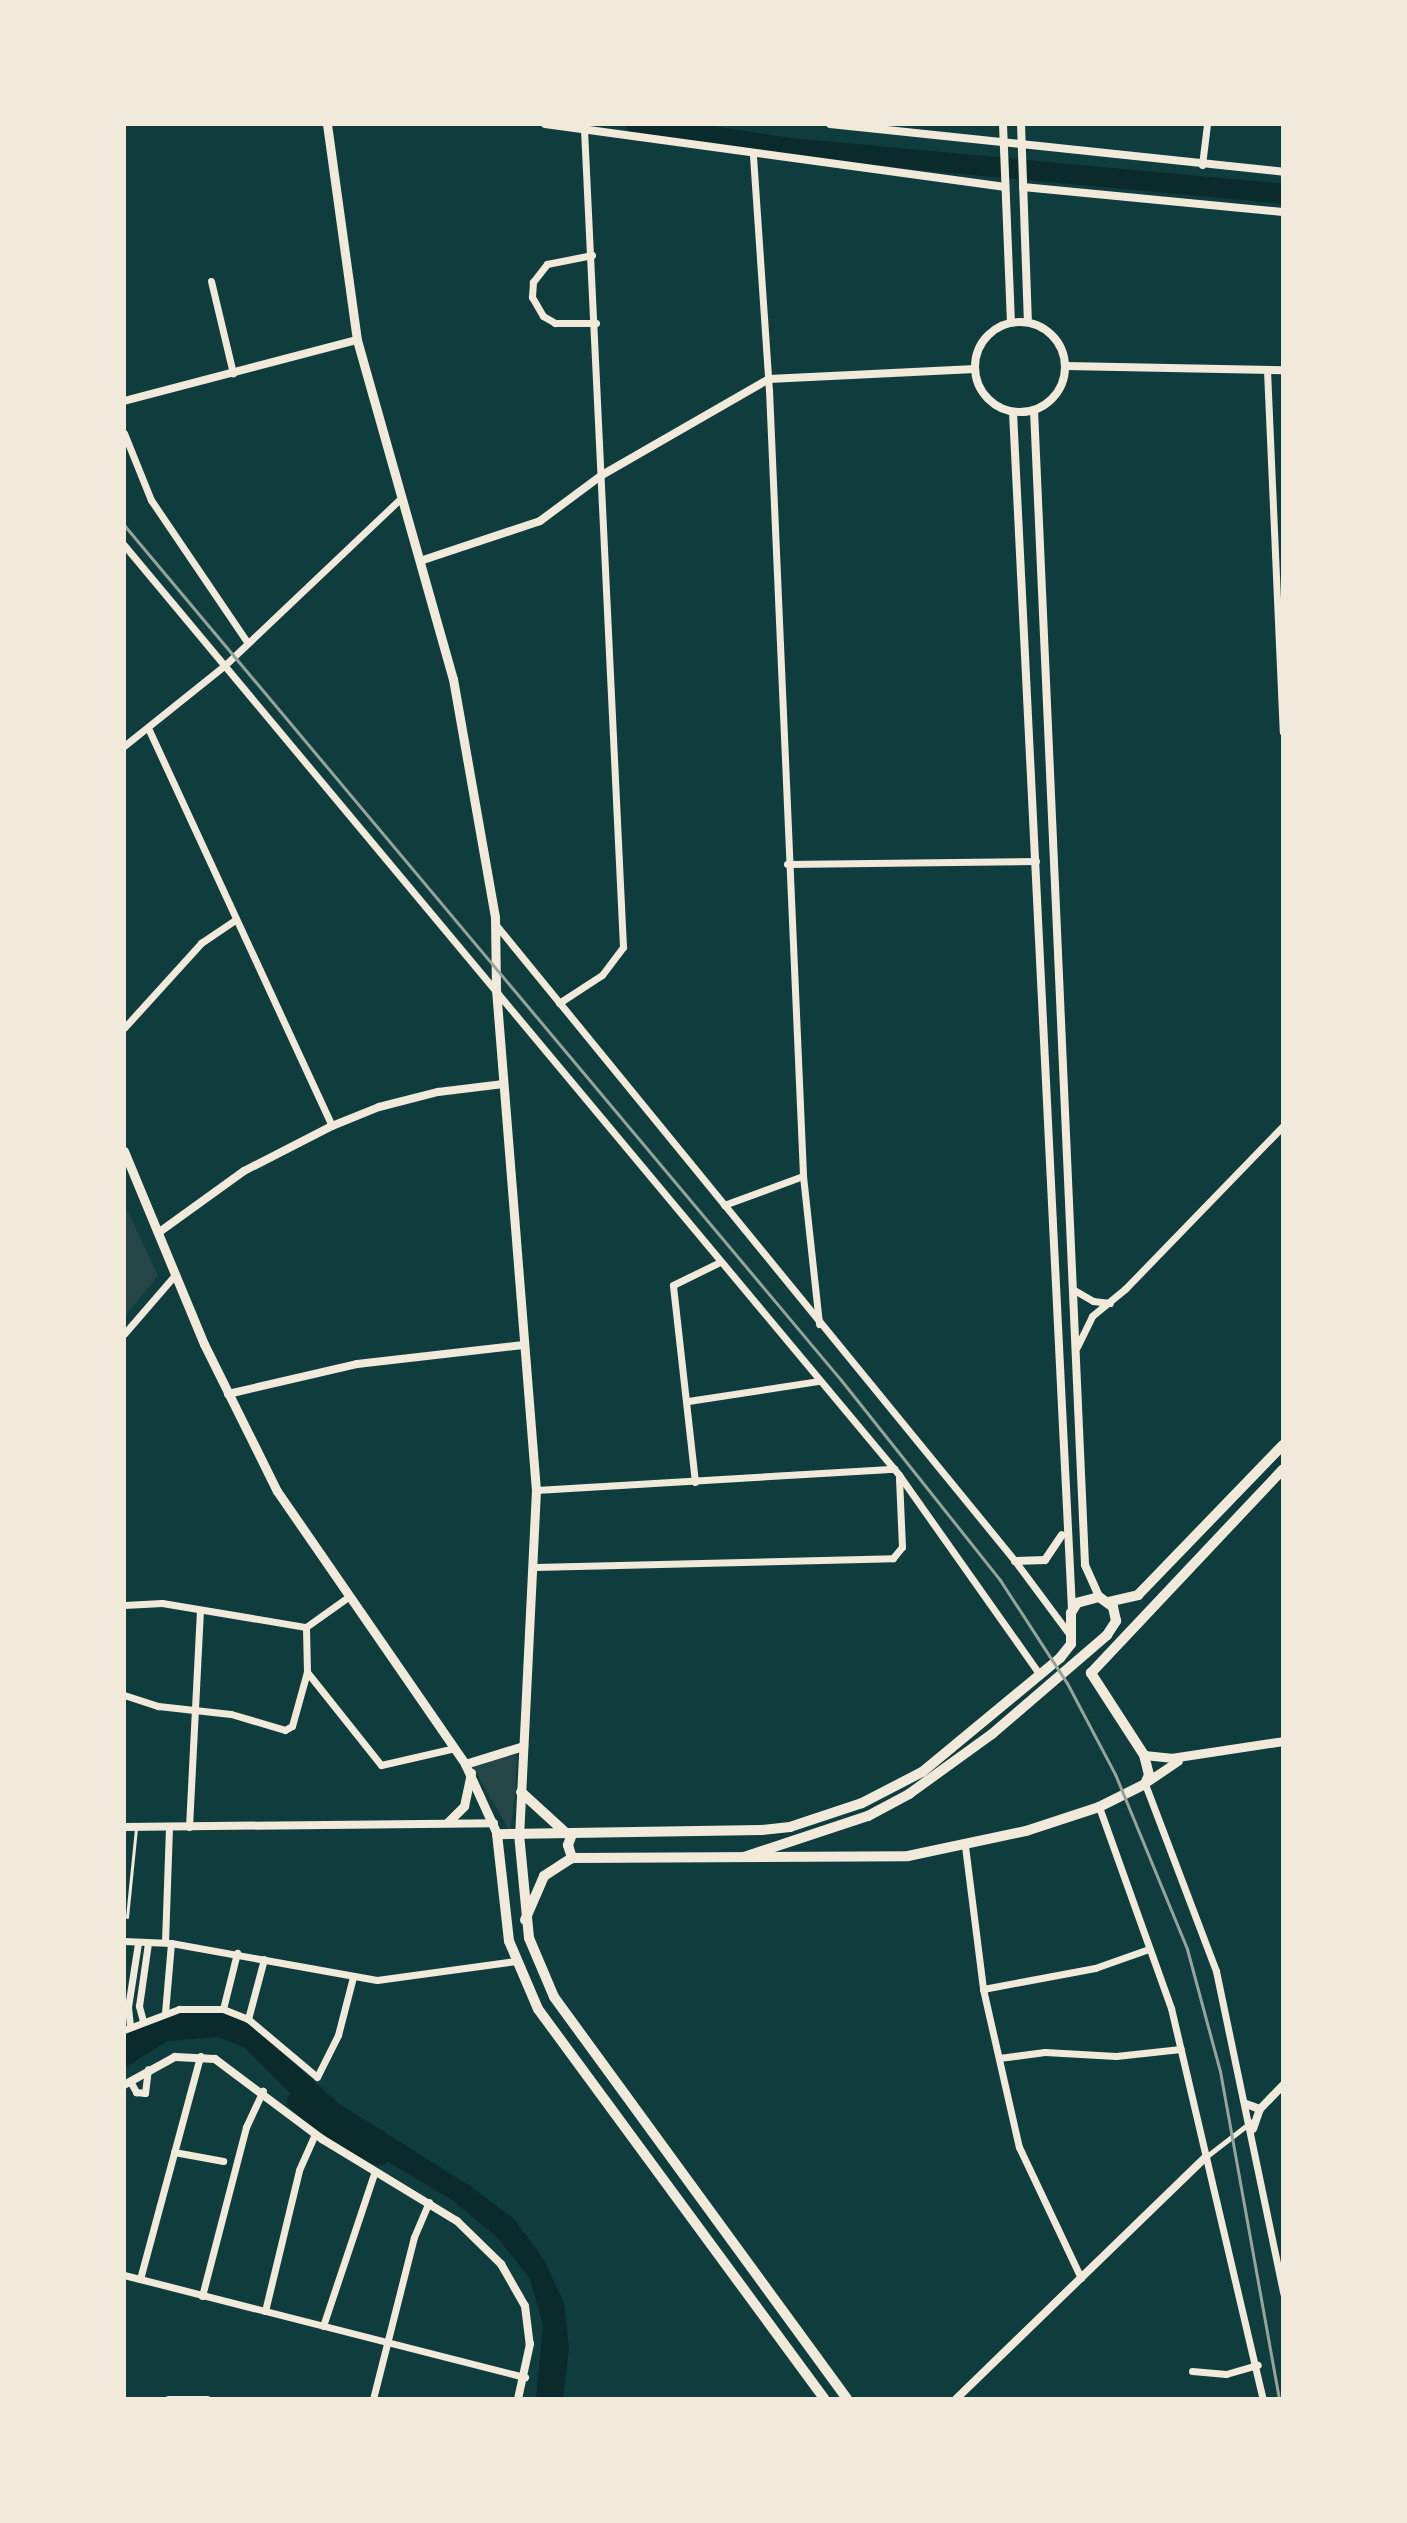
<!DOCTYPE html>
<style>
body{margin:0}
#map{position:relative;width:1407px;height:2523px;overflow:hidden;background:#0f3d3e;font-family:"Archivo Narrow",sans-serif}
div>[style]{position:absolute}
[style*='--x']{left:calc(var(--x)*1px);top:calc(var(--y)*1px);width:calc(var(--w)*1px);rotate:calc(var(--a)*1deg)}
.green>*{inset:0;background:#244646}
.water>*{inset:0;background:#0a2a2b}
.river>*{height:20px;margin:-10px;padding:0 10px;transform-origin:10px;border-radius:10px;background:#0a2a2b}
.service>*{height:3px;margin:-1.5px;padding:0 1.5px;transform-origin:1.5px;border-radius:1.5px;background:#f1e9da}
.pedestrian>*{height:5px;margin:-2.5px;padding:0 2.5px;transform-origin:2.5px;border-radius:2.5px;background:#f1e9da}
.minor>*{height:7px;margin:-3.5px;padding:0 3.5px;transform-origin:3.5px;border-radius:3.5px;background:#f1e9da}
.tertiary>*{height:8px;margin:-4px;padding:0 4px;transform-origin:4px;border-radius:4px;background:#f1e9da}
.tertiary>.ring{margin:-4px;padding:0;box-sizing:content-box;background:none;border:8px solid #f1e9da;border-radius:50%}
.secondary>*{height:9px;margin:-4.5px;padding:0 4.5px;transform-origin:4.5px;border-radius:4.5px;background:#f1e9da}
.primary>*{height:10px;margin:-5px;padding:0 5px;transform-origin:5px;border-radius:5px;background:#f1e9da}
.rail>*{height:3px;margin:-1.5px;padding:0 1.5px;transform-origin:1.5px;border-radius:1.5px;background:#97a49c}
span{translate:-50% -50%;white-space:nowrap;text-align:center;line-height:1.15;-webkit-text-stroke:7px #f1e9da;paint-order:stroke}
.frame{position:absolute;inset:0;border:126px solid #f1e9da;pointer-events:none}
</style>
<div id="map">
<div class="green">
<div style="clip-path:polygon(124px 1203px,158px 1276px,124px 1317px)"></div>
<div style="clip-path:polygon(517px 1755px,515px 1795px,510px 1832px,472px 1765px)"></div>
</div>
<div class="water">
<div style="clip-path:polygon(173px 2013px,225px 2013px,247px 2021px,338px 2103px,470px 2186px,515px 2220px,544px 2260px,564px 2303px,569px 2348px,563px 2399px,536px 2399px,543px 2325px,530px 2279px,498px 2238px,452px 2200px,316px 2119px,245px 2048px,218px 2037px,168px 2041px,124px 2068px,124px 2034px)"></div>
</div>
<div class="river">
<div style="--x:636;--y:124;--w:156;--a:8.9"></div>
<div style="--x:790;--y:148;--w:495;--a:5.3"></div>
<div style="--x:297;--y:2101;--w:37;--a:45"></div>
<div style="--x:323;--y:2127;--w:63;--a:27.4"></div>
</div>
<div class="service">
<div style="--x:127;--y:1917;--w:88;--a:-84.2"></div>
</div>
<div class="pedestrian">
<div style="--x:1207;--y:2156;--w:56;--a:-37.7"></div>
</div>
<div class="minor">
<div style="--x:753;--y:156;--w:235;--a:86.1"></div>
<div style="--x:769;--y:390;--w:787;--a:87.52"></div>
<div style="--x:803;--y:1176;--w:149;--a:83.8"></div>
<div style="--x:1202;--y:165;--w:41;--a:-83"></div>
<div style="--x:592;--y:255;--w:46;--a:168.7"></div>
<div style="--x:547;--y:264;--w:23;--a:128"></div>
<div style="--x:533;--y:282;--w:15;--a:94"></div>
<div style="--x:532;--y:297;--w:22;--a:60"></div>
<div style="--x:543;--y:316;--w:14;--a:30"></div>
<div style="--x:555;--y:323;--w:41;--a:0"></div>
<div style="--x:211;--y:281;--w:95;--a:76.6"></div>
<div style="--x:1267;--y:370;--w:362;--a:87.5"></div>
<div style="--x:124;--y:433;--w:72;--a:68.1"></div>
<div style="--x:151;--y:500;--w:171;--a:55.9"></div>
<div style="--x:124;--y:545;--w:1211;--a:50.19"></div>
<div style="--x:899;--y:1475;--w:245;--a:54.8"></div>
<div style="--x:149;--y:730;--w:436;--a:65.2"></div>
<div style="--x:124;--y:746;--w:128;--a:-38.7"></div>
<div style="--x:224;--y:666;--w:243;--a:-43.5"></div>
<div style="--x:787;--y:864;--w:249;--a:-0.7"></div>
<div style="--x:496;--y:925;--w:821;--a:50.78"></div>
<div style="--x:1015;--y:1561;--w:92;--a:53.4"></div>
<div style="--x:559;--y:1003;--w:51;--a:-33.1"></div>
<div style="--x:602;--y:975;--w:35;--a:-53"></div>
<div style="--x:623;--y:947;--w:818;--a:-92.73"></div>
<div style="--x:124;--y:1028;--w:115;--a:-47.8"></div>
<div style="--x:201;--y:943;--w:40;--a:-34"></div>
<div style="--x:724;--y:1205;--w:84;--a:-20.2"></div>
<div style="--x:1074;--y:1290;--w:22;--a:30"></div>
<div style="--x:1093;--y:1301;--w:17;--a:7"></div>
<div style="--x:124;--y:1334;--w:78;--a:-49.2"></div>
<div style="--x:1077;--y:1347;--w:34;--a:-64"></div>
<div style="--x:1092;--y:1316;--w:43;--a:-39.3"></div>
<div style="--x:1125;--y:1289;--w:227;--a:-45.9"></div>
<div style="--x:688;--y:1401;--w:133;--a:-8.7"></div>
<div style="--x:695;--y:1482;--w:198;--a:-96.4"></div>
<div style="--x:673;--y:1285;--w:52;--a:-26.1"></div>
<div style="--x:536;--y:1490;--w:359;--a:-3.4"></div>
<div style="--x:535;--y:1567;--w:358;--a:-1.4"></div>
<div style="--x:893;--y:1558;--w:14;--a:-51"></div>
<div style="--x:902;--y:1547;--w:69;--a:-92.5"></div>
<div style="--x:124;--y:1605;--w:38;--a:-3"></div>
<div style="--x:162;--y:1603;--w:146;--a:9.5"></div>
<div style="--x:306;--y:1627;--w:52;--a:-35.5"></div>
<div style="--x:307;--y:1672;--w:119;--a:51.5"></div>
<div style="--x:381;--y:1765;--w:76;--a:-12.9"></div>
<div style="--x:124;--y:1695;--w:36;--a:18"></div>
<div style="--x:158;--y:1706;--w:73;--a:6.3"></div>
<div style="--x:231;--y:1714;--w:56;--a:16.5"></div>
<div style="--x:285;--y:1730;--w:8;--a:-30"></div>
<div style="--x:292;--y:1726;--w:56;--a:-74.5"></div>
<div style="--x:307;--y:1672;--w:45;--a:-91.3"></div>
<div style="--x:1145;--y:1784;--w:200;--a:69.2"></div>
<div style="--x:1216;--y:1971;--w:329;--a:78.2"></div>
<div style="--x:1099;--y:1807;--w:214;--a:70.3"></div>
<div style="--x:1171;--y:2008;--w:402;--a:76.8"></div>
<div style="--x:189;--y:1827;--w:217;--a:-87.1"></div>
<div style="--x:965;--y:1846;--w:144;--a:82.8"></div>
<div style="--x:983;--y:1989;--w:162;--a:77.2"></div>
<div style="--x:1019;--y:2147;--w:145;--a:64.7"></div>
<div style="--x:124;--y:1941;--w:47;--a:2.4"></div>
<div style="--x:171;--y:1943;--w:209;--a:10.2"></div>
<div style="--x:377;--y:1980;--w:140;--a:-7.8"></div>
<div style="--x:165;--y:1942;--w:115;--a:-88"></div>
<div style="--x:983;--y:1989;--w:114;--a:-10.6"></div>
<div style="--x:1095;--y:1968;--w:57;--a:-19.4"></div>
<div style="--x:223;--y:2009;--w:58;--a:-76"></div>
<div style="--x:165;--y:2013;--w:70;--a:-85.1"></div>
<div style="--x:248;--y:2019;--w:62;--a:-75.1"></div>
<div style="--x:143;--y:2021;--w:16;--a:-105"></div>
<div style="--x:139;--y:2006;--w:64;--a:-81.9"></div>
<div style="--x:130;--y:2026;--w:19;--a:-96"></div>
<div style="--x:128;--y:2007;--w:65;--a:-81.1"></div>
<div style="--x:124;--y:2030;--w:59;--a:-20.9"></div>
<div style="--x:179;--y:2009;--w:44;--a:0"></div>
<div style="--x:223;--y:2009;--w:27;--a:22"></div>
<div style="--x:248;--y:2019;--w:90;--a:40"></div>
<div style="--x:317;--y:2077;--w:47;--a:-63.4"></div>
<div style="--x:338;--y:2035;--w:60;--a:-75.5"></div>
<div style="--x:999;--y:2058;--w:46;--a:-7.4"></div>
<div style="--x:1045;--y:2052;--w:71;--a:3.2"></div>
<div style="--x:1116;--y:2056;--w:65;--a:-6.1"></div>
<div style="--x:130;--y:2081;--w:13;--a:61"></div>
<div style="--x:136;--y:2092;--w:9;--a:6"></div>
<div style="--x:145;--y:2093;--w:24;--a:-83"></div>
<div style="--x:174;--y:2152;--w:50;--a:10.4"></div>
<div style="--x:124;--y:2275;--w:414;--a:14.3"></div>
<div style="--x:140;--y:2279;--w:231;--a:-74.9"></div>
<div style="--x:202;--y:2296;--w:175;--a:-75.4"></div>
<div style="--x:246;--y:2127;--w:40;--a:-65"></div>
<div style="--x:265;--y:2311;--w:145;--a:-76.4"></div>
<div style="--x:299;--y:2170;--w:39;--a:-66"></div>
<div style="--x:323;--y:2326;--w:160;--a:-71.5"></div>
<div style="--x:1192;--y:2371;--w:34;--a:5"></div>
<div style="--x:1226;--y:2374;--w:33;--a:-16"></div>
<div style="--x:168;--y:2399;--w:39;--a:0"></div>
<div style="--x:373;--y:2399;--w:167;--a:-75.8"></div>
<div style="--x:414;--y:2237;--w:38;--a:-67"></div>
</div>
<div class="tertiary">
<div style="--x:545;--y:124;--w:463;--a:7.8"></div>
<div style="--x:830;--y:124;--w:456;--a:6"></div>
<div style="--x:1003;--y:124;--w:199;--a:87.7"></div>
<div style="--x:1021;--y:124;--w:198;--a:88"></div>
<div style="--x:1023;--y:187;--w:261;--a:5.5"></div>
<div class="ring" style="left:975px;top:322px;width:82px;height:82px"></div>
<div style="--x:1066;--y:366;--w:217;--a:1.1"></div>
<div style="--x:124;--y:401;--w:241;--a:-14.7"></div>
<div style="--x:1034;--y:410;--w:1156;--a:87.47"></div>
<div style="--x:1085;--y:1565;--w:35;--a:66"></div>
<div style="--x:1013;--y:412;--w:1198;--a:87.18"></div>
<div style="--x:420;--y:561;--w:126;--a:-18.4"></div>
<div style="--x:540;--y:521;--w:77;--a:-36.6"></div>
<div style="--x:602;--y:475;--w:193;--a:-29.9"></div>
<div style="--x:769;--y:379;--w:206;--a:-2.8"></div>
<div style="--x:158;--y:1233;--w:106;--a:-35.8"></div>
<div style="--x:244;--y:1171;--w:99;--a:-27.1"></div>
<div style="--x:332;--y:1126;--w:51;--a:-22"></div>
<div style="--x:379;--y:1107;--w:61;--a:-14.3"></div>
<div style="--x:438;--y:1092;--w:66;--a:-6.9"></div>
<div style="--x:228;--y:1394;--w:132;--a:-13.1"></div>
<div style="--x:357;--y:1364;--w:168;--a:-6.5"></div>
<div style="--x:1015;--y:1561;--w:30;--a:-2"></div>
<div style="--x:1045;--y:1560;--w:30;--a:-56"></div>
<div style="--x:124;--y:1827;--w:370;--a:-0.6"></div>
<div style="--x:124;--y:2085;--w:58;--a:-28.8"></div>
<div style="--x:175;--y:2057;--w:40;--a:2.9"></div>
<div style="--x:215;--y:2059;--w:134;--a:36.8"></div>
<div style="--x:322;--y:2139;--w:158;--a:31.3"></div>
<div style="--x:457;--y:2221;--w:62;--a:44.3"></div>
<div style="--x:501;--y:2264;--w:48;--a:60.3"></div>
<div style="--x:525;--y:2306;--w:38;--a:83"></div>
<div style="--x:530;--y:2344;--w:56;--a:102.3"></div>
<div style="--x:1246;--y:2104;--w:15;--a:20"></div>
<div style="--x:1253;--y:2129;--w:21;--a:-71"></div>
<div style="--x:1260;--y:2109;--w:33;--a:-46"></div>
<div style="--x:956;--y:2399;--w:349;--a:-44.1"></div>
</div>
<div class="secondary">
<div style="--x:327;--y:124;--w:218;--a:82.1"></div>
<div style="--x:357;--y:340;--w:352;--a:74.2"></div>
<div style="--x:453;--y:679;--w:242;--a:80"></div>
<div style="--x:495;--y:917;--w:72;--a:89.2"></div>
<div style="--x:496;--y:989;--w:503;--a:85.44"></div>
<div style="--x:536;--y:1490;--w:344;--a:92.8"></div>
<div style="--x:124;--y:1151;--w:209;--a:67.5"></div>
<div style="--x:204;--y:1344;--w:164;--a:63.6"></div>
<div style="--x:277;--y:1491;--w:331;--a:55.4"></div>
<div style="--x:465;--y:1764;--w:77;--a:65.4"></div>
<div style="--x:1144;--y:1755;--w:27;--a:6"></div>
<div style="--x:1171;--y:1758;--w:113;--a:-8.6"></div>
<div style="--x:465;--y:1764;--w:61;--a:-17.2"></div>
<div style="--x:1148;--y:1781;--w:36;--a:-34"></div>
<div style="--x:448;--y:1822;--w:23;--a:-45"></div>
<div style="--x:464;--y:1806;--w:34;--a:-78"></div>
</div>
<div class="primary">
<div style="--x:1108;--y:1602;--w:31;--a:-13"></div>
<div style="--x:1138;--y:1595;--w:209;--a:-46"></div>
<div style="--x:521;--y:1792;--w:62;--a:42.4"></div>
<div style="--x:519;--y:1834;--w:104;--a:84.5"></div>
<div style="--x:529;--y:1938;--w:64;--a:67"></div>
<div style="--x:554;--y:1997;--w:497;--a:53.9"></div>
<div style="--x:572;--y:1834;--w:12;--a:110"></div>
<div style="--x:568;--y:1845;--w:14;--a:73"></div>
<div style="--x:744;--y:1857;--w:131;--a:-18.3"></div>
<div style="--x:868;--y:1816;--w:47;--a:-28.2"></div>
<div style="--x:909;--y:1794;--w:102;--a:-35.9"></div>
<div style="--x:992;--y:1734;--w:152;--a:-40.7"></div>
<div style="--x:1107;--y:1635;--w:17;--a:-57"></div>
<div style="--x:1116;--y:1621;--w:14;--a:-102"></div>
<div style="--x:1113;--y:1607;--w:17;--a:-144"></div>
<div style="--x:1099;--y:1597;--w:23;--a:165"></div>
<div style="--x:1077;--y:1603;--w:12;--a:121"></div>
<div style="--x:1071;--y:1613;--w:31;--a:90"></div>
<div style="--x:1071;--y:1644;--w:18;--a:128"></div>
<div style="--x:1060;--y:1658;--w:179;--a:140.4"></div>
<div style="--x:922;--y:1772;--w:68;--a:152.7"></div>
<div style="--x:862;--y:1803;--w:76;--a:161.6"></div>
<div style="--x:790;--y:1827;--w:29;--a:174"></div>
<div style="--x:761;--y:1830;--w:264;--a:179.1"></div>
<div style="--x:497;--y:1834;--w:108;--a:83.6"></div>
<div style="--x:509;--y:1941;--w:74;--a:66.9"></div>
<div style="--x:538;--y:2009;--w:484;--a:53.7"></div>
<div style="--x:525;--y:1920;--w:48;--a:-66.6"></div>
<div style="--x:544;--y:1876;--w:33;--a:-33"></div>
<div style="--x:572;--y:1858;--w:336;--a:-0.3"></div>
<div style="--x:908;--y:1856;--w:121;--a:-12"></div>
<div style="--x:1026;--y:1831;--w:77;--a:-18.2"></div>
<div style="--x:1099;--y:1807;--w:51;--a:-26.6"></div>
<div style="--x:1145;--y:1784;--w:10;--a:-66"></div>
<div style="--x:1149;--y:1775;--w:21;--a:-104"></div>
<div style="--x:1144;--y:1755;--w:98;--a:-122.9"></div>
<div style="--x:1091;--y:1673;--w:280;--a:-46.7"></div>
</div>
<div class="rail">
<div style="--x:124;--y:525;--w:1116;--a:50.02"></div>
<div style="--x:841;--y:1380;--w:256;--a:51.5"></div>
<div style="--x:1000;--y:1580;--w:123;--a:57"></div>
<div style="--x:1067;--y:1683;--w:103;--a:62.2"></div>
<div style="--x:1115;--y:1774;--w:189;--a:67.6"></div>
<div style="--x:1187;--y:1949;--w:126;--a:74.9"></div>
<div style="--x:1220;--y:2071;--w:333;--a:79.8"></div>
</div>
<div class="frame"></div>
</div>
